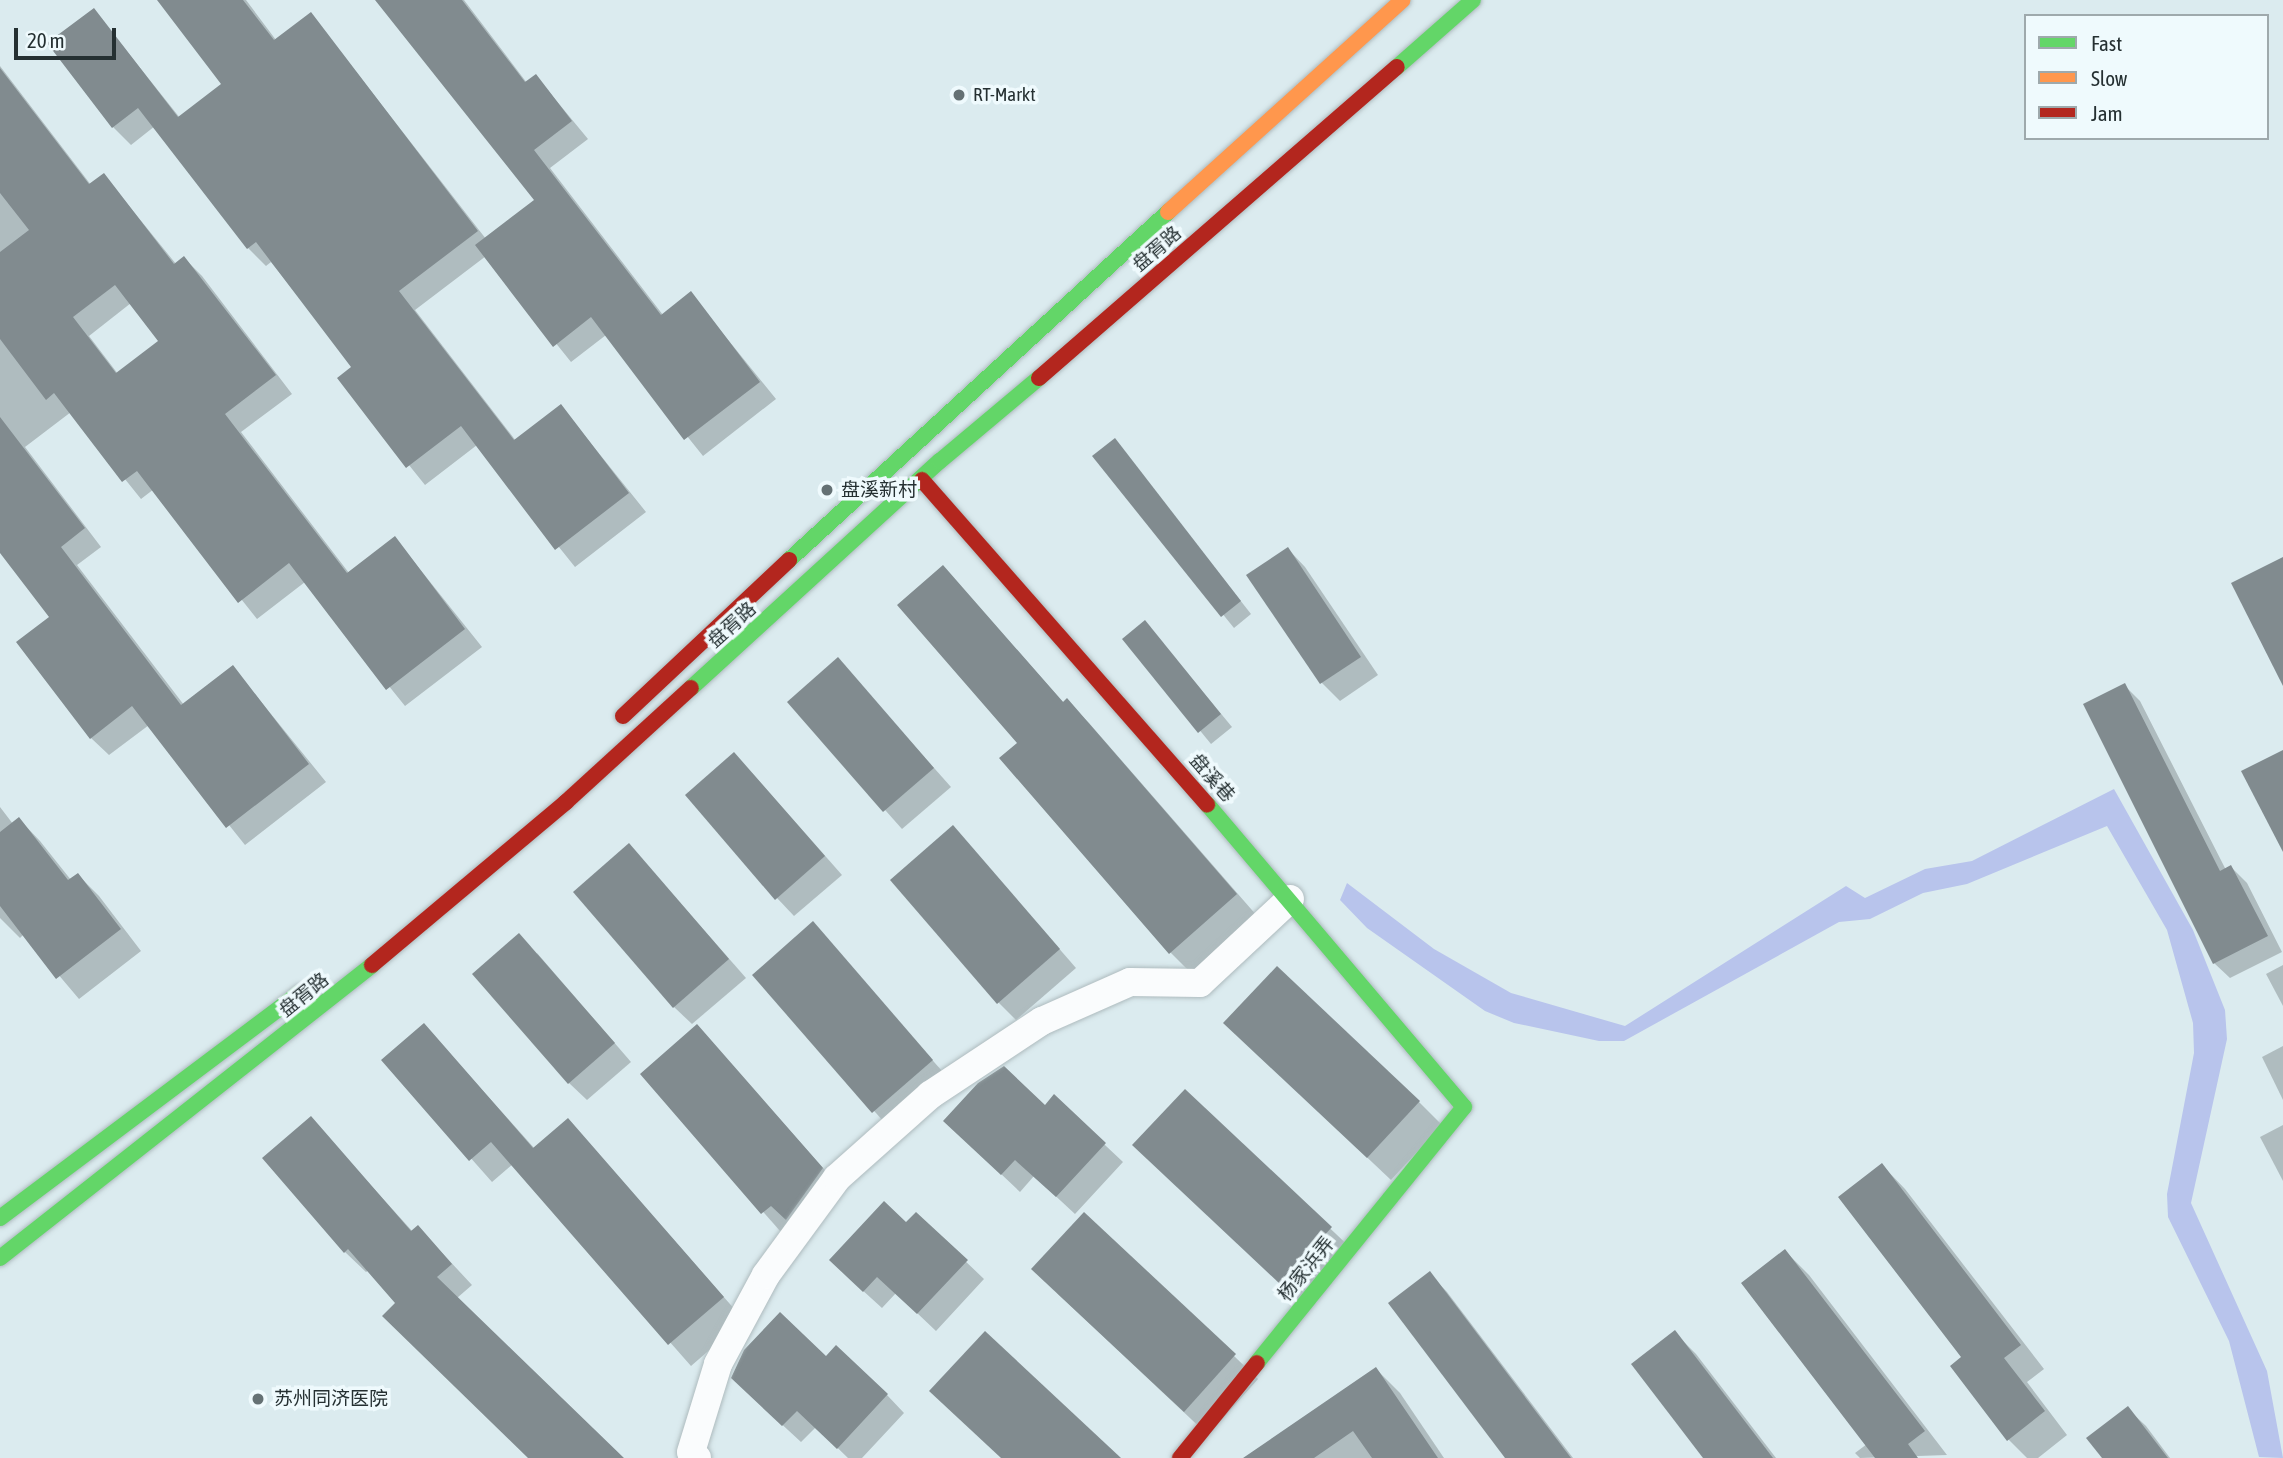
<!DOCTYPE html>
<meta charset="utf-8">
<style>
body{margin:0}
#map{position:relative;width:2283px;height:1458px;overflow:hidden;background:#dbebef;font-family:"Asap Condensed","Noto Sans SC",sans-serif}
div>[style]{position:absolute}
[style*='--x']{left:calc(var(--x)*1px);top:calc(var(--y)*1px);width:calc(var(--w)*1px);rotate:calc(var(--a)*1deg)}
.water>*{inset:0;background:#b8c4ec}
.shadow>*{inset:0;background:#0003}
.building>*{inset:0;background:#818b8f}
.roads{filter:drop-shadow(0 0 2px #aebbbe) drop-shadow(0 0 2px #aebbbe)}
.street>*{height:28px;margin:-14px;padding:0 14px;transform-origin:14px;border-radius:14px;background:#fafcfd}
.fast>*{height:16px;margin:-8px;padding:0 8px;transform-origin:8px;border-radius:8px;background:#63d668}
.slow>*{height:16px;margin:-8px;padding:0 8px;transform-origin:8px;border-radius:8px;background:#ff974d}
.jam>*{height:16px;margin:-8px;padding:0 8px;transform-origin:8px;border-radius:8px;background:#b3261e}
.dots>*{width:19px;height:19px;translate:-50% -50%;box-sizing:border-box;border:4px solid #effafd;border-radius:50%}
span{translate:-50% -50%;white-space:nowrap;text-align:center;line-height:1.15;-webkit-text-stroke:7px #effafd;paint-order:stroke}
.poi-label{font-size:19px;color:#253032}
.left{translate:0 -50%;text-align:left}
.street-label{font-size:19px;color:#253032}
.legend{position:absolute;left:2024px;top:14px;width:245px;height:126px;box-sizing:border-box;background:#effafd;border:2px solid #9ea9ac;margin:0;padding:9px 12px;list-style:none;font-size:21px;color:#253032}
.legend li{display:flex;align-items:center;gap:14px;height:35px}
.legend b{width:35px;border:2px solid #9ea9ac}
.scale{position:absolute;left:14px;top:28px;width:102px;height:32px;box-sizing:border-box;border:4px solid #253032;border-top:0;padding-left:9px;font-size:21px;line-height:24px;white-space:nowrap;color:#253032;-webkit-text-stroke:5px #effafd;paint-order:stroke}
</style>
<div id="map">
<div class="water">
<div style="clip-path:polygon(2114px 789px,2193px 930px,2225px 1010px,2227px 1039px,2191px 1203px,2267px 1371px,2283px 1458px,2259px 1457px,2229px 1341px,2168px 1217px,2167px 1194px,2194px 1053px,2193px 1023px,2167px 930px,2107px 826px,1967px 884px,1923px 893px,1870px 919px,1839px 922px,1624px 1041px,1599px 1041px,1514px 1023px,1485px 1011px,1367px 928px,1340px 900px,1347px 883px,1434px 949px,1511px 993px,1625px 1026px,1846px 886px,1865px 898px,1925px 869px,1972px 861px)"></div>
</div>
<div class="shadow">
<div style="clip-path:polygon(159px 0,246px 0,276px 40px,311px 14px,486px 239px,537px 200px,378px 0,464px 0,527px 83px,536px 76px,588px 139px,550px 168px,663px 315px,691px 294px,776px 399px,703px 456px,606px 335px,571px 362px,486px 256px,415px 310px,516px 441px,561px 406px,646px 512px,575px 567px,477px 445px,425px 485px,339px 378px,354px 367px,271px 262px,266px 266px,248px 248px,155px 126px,131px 145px,113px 127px,94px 10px,180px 118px,224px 84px)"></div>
<div style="clip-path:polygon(evenodd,0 66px,91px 185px,104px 175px,176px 264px,184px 258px,202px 276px,292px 394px,241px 432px,349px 573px,395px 538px,482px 647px,405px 706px,305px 582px,257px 619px,154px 489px,141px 499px,71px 412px,25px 447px,101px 547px,77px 565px,184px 705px,233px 667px,326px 782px,245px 845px,149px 725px,109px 755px,91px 738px,52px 617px,0 551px,0 66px,131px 303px,160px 341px,118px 374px,89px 336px,131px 303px)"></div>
<div style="clip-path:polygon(1115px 441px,1251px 614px,1234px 628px,1095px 456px)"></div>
<div style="clip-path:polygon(1288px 549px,1305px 567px,1378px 675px,1340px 701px,1322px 683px,1249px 575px)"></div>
<div style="clip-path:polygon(943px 567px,1064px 703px,1067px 701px,1089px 723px,1258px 917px,1192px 974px,1170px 952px)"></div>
<div style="clip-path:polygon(1145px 622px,1232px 727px,1211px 744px,1125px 639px)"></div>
<div style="clip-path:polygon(838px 660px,951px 787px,902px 829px,789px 702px)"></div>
<div style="clip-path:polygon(2124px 685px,2140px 701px,2226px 870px,2231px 867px,2247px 883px,2282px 952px,2230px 978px,2214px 963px)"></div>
<div style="clip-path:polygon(752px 773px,842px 875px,794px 916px,777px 898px)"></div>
<div style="clip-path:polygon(0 807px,13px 824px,19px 819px,40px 841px,71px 880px,78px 875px,99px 896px,141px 951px,79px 999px,24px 934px,20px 938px,0 918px)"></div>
<div style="clip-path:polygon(970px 846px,1076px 968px,1016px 1020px,998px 1002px)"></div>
<div style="clip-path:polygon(646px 864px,746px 978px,692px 1024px,674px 1007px)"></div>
<div style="clip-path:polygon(813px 924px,949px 1079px,891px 1130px,754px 975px)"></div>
<div style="clip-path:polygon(537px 953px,631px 1062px,587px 1100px,569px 1083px)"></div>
<div style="clip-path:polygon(2283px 965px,2283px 1006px,2266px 974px)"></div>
<div style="clip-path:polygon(424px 1025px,535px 1149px,568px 1120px,744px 1320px,691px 1366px,513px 1164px,492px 1182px,384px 1060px)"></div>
<div style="clip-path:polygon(697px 1026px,840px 1187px,780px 1231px,642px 1074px)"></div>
<div style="clip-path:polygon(1249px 1046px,1419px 1102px,1442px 1125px,1391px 1180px)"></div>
<div style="clip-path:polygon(2283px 1046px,2283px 1100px,2262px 1057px)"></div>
<div style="clip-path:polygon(1185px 1091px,1355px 1252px,1304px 1306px,1158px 1168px)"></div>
<div style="clip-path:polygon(1054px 1097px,1123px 1162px,1075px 1214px,1034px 1176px,1020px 1192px,963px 1138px,1045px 1107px)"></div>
<div style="clip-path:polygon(311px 1119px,413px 1232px,418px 1227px,472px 1285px,457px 1298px,622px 1458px,530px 1458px,369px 1270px,366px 1272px,345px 1252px)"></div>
<div style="clip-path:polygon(2283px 1125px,2283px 1181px,2260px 1137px)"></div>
<div style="clip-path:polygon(1882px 1165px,1905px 1189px,2044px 1369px,2027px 1382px,2067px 1435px,2038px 1458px,2027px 1458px,2008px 1439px,1963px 1358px)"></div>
<div style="clip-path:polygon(916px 1214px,984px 1279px,936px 1331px,896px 1293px,882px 1308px,849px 1278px)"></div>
<div style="clip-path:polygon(1785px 1251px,1809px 1275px,1947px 1455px,1860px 1458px,1855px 1453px,1867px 1444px)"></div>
<div style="clip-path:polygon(1430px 1274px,1447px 1292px,1573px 1458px,1508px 1458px)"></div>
<div style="clip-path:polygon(1057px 1293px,1234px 1356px,1258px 1379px,1208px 1435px)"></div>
<div style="clip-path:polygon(1675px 1333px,1696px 1354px,1776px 1458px,1705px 1458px)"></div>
<div style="clip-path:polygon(826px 1358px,887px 1395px,904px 1413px,862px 1458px,848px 1458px,816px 1427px,801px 1442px,751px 1396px)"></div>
<div style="clip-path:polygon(1376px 1369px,1400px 1393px,1444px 1458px,1246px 1458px)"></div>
<div style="clip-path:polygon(2128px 1409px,2146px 1426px,2170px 1458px,2104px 1458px)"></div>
</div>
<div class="building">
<div style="clip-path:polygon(157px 0,243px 0,274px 40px,311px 12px,478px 231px,399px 291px,514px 440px,561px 404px,629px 493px,555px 550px,461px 426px,406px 468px,337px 378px,351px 367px,256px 242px,247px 249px,138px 108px,112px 128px,47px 43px,94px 8px,178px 117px,221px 84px)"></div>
<div style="clip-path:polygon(375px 0,462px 0,525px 82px,536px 74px,572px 121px,534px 150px,661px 315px,691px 291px,760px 382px,684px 440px,591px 317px,553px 347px,475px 245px,534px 200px)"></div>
<div style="clip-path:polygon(evenodd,0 68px,89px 184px,104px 173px,174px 264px,184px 256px,276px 375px,225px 414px,347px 573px,395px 536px,465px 629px,386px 690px,289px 563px,238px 603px,137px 471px,122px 482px,54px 393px,46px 400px,0 339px,0 252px,29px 230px,0 193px,0 68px,115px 285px,158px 341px,116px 373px,73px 317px,115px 285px)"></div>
<div style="clip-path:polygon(0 417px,85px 528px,61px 547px,181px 705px,233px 665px,309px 764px,226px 828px,132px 706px,90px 739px,16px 642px,49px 617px,0 553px)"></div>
<div style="clip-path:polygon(1115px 438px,1241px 601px,1221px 617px,1092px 456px)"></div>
<div style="clip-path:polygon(1288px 547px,1361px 657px,1320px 684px,1246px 575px)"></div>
<div style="clip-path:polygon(2283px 557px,2283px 686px,2231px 583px)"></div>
<div style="clip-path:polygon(943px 565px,1063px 702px,1067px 698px,1237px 894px,1169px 954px,999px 758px,1017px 743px,897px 605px)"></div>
<div style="clip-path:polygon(1145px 620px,1221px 714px,1198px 733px,1122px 639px)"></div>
<div style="clip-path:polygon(838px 657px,934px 768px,883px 812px,787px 702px)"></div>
<div style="clip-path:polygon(2125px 683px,2220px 871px,2231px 865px,2268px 936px,2213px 964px,2083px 704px)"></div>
<div style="clip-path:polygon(2283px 750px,2283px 852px,2241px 771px)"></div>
<div style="clip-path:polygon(734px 752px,825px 856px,775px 900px,685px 795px)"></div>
<div style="clip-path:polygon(19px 817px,68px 880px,78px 873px,121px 929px,56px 979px,0 906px,0 832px)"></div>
<div style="clip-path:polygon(953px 825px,1060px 949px,997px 1004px,890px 880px)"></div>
<div style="clip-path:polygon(629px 843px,729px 959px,673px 1008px,573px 892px)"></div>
<div style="clip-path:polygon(813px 921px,933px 1060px,872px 1113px,752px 975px)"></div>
<div style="clip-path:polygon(519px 933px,615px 1043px,568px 1084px,472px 974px)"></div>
<div style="clip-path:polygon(1277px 966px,1420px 1101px,1367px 1158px,1223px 1023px)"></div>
<div style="clip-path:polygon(424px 1023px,533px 1148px,568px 1118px,724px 1297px,668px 1345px,491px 1142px,469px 1161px,381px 1060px)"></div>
<div style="clip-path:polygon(697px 1024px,823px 1168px,786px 1220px,771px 1206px,761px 1214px,640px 1074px)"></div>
<div style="clip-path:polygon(1004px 1066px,1045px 1105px,1054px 1094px,1106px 1143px,1056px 1197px,1015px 1160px,1001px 1175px,943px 1121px,978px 1083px)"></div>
<div style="clip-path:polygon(1185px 1089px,1332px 1227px,1280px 1284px,1132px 1145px)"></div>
<div style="clip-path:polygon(311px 1116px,411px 1231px,418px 1225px,452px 1264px,437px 1277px,624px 1458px,528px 1458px,382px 1316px,395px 1303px,348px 1249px,344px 1253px,262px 1158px)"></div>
<div style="clip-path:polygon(1882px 1163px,2021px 1345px,2004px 1358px,2045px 1411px,2007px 1441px,1950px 1366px,1961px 1357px,1838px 1197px)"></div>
<div style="clip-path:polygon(884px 1201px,906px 1222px,916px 1212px,968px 1260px,917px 1314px,877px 1277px,863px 1292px,829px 1260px)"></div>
<div style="clip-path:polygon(1084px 1212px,1236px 1354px,1184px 1412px,1031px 1269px)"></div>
<div style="clip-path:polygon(1785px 1249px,1925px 1431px,1908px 1444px,1918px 1458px,1875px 1458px,1741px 1283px)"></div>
<div style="clip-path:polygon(1430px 1271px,1571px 1458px,1505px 1458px,1388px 1303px)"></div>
<div style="clip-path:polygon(780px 1312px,826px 1356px,836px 1345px,888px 1394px,837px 1449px,797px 1411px,782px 1426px,731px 1378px,744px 1350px)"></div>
<div style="clip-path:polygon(1675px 1330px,1773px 1458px,1703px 1458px,1631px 1364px)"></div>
<div style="clip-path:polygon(985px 1331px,1121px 1458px,1001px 1458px,929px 1391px)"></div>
<div style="clip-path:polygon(1376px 1367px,1438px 1458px,1372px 1458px,1353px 1431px,1314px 1458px,1243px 1458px)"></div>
<div style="clip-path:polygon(2128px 1406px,2168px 1458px,2102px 1458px,2086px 1438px)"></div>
</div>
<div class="roads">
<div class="street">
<div style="--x:697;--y:1458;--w:8;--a:-135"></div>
<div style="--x:691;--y:1452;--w:92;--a:-72.9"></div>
<div style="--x:718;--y:1364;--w:101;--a:-61.7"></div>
<div style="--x:766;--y:1275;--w:120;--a:-53.8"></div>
<div style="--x:837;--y:1178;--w:125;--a:-41.7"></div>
<div style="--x:930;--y:1095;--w:134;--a:-33.5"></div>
<div style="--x:1042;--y:1021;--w:96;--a:-23.9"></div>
<div style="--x:1130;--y:982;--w:70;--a:0.8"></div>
<div style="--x:1200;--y:983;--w:123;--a:-43"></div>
</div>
<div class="fast">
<div style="--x:1397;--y:67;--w:101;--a:-41.4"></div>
<div style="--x:789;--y:560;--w:515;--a:-42.56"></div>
<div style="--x:691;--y:688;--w:337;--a:-42.4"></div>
<div style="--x:940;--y:461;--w:129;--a:-40"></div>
<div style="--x:1207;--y:804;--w:397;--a:49.7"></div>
<div style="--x:1464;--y:1107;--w:329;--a:129"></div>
<div style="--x:0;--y:1218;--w:376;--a:-36.9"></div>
<div style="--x:0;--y:1258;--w:474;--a:-38.2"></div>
</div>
<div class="slow">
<div style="--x:1168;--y:212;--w:316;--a:-42.1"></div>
</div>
<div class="jam">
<div style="--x:1039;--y:378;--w:474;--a:-41"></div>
<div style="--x:922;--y:480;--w:432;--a:48.7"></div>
<div style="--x:623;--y:716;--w:228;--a:-43.2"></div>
<div style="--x:372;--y:965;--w:253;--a:-40"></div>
<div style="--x:566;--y:802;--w:169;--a:-42.4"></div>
<div style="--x:1180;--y:1458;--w:122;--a:-51"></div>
</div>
</div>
<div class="dots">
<div style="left:959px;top:95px;background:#657174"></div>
<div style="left:827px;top:490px;background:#657174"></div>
<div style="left:258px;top:1399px;background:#657174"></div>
</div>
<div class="poi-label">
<span class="left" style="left:973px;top:95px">RT-Markt</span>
<span class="left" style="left:841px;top:490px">盘溪新村</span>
<span class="left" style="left:274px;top:1399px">苏州同济医院</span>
</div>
<div class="street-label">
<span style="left:1157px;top:249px;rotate:-41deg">盘胥路</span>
<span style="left:732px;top:625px;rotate:-42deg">盘胥路</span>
<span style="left:1212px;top:778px;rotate:49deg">盘溪巷</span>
<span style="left:304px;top:995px;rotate:-39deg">盘胥路</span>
<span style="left:1306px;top:1269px;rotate:-51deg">杨家浜弄</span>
</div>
<ul class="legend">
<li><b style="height:9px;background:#63d668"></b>Fast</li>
<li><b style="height:9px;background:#ff974d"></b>Slow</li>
<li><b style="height:9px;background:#b3261e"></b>Jam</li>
</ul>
<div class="scale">20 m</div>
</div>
